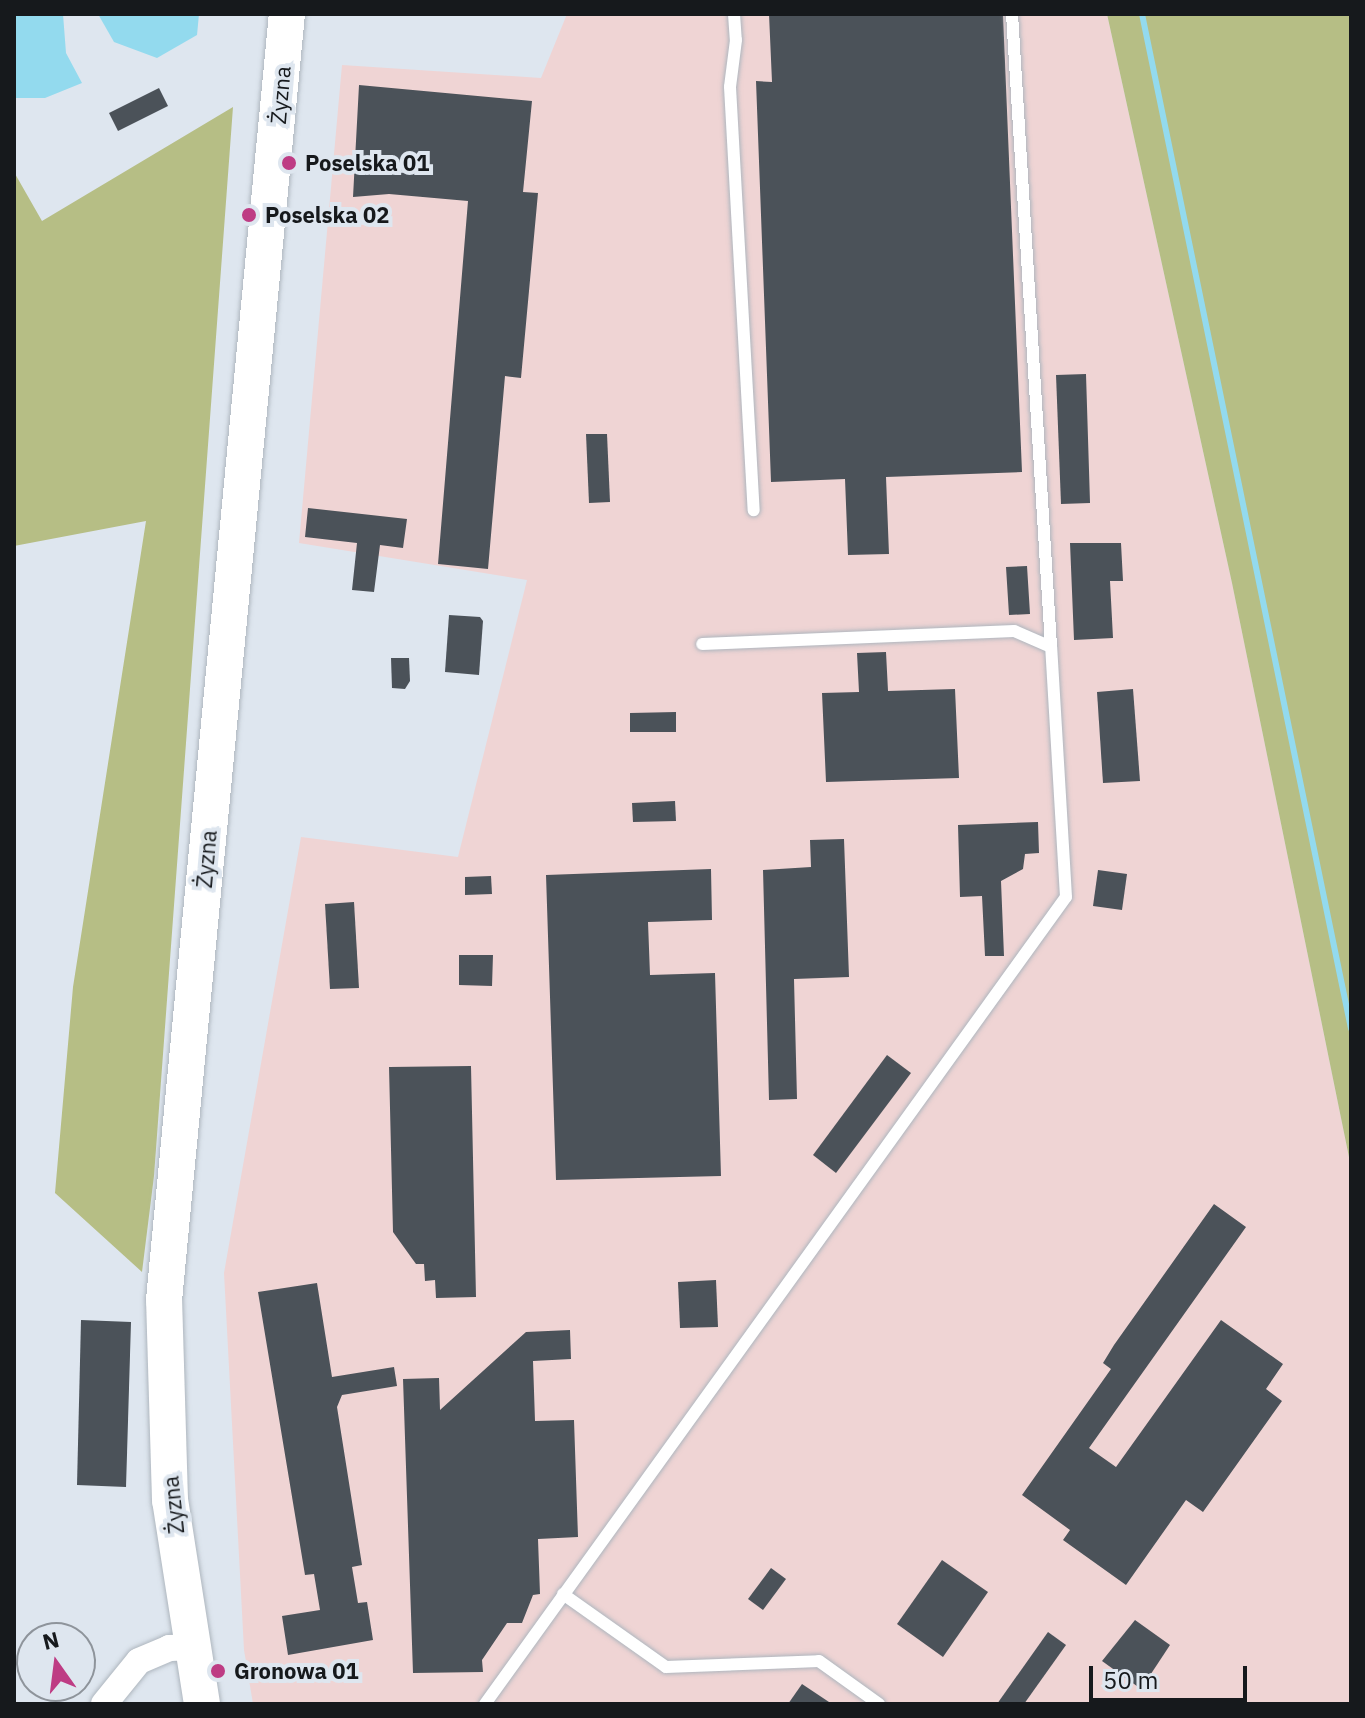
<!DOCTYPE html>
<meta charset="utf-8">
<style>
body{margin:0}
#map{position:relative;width:1365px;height:1718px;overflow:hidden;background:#dee6ef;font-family:"IBM Plex Sans",sans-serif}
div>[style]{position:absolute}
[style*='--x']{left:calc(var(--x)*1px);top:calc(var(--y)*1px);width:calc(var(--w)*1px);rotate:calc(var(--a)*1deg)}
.industrial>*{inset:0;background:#efd4d4}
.forest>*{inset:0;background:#b6be85}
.water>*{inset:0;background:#93daee}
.stream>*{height:6px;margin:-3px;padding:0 3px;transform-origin:3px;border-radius:3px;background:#93daee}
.building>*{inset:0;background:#4b5259}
.roads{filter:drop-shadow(0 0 2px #aeb6be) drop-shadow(0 0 2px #aeb6be)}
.lane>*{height:12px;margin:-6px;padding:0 6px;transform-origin:6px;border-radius:6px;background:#fff}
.street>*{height:26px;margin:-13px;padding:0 13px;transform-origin:13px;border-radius:13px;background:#fff}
.secondary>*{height:36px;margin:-18px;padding:0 18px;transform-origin:18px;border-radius:18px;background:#fff}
.dots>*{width:22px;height:22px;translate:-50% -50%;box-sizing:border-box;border:4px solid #dee6ef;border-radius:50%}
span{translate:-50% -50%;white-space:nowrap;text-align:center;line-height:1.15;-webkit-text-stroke:8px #dee6ef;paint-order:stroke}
.street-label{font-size:22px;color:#16191c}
.poi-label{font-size:22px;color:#16191c;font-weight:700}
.left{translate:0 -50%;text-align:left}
.frame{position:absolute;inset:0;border:16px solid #16191c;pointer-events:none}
.north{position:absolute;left:16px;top:1622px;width:80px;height:80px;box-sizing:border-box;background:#dee6ef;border:2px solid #8e949b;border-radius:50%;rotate:346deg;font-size:22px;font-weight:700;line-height:32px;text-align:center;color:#16191c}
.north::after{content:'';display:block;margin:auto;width:28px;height:36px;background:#be3c84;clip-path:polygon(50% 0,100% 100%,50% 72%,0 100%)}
.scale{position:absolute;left:1089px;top:1666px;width:158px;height:36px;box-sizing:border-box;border:4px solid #16191c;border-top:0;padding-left:10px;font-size:24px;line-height:28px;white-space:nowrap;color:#16191c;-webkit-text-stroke:6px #dee6ef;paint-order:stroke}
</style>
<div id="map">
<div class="industrial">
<div style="clip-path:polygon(567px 14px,1107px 14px,1232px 583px,1351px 1167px,1351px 1704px,253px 1704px,244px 1650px,224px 1273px,301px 837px,458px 857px,527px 580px,299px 543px,342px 65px,541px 78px)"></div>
</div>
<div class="forest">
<div style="clip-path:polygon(1107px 14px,1351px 14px,1351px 1167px,1232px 583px)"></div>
<div style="clip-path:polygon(233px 107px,154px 1176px,142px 1272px,55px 1193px,73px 987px,146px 521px,14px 546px,14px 172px,42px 221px)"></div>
</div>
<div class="water">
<div style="clip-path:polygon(14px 14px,63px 14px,66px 53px,82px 83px,45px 98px,14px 98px)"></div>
<div style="clip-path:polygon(98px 14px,199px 14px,197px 35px,157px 58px,114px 42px)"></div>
</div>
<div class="stream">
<div style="--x:1142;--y:14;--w:1036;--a:78.36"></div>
</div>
<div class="building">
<div style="clip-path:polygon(769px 14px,1003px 14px,1022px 472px,886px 477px,889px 554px,848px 555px,845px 479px,771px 482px,756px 81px,772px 82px)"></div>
<div style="clip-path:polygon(359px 85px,532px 101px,523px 192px,538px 193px,521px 378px,505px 376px,488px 569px,438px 564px,468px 201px,389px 194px,353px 197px)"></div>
<div style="clip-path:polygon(159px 88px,168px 106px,118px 131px,109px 113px)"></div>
<div style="clip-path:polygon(1086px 374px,1090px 503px,1061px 504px,1056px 375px)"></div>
<div style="clip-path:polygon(586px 434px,607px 434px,610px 502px,589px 503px)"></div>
<div style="clip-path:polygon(308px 508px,407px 519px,403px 548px,380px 545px,374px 592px,352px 590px,357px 543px,305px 537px)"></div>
<div style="clip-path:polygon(1070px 543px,1121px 543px,1123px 581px,1110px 581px,1113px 638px,1074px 640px)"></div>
<div style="clip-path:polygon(1027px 566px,1030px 614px,1009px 615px,1006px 567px)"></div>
<div style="clip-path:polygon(449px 615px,480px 617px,483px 621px,479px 675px,445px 672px)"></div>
<div style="clip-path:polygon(886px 652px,888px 691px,955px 689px,959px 778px,826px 782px,822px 693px,859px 692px,857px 653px)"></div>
<div style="clip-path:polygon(391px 658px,409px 658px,410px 681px,405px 689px,392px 688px)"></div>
<div style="clip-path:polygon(1133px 689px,1140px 781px,1103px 783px,1097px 692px)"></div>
<div style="clip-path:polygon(676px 712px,676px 732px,630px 732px,630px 713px)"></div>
<div style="clip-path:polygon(675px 801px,676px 821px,633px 822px,632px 803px)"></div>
<div style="clip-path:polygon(1038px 822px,1039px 853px,1025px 854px,1023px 869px,1001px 881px,1004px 956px,985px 956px,982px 896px,960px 897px,958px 825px)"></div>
<div style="clip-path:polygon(844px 839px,849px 977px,794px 979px,797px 1099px,769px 1100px,763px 870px,811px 867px,810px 840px)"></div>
<div style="clip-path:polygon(711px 869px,712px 920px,648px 922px,650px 975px,715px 973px,721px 1176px,556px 1180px,546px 875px)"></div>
<div style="clip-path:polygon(1098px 870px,1127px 874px,1122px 910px,1093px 906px)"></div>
<div style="clip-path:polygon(491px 876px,492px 894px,465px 895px,465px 877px)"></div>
<div style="clip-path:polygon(354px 902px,359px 988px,330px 989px,325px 904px)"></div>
<div style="clip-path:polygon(459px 955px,493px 955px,492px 986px,459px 985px)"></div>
<div style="clip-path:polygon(887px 1055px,911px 1073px,836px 1173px,813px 1155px)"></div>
<div style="clip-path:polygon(471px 1066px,476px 1297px,436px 1298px,435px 1280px,425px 1281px,424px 1264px,416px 1264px,393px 1232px,389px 1067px)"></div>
<div style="clip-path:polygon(1214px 1204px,1246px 1227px,1089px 1448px,1116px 1467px,1221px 1320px,1283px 1364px,1266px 1389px,1282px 1401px,1203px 1512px,1186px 1500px,1126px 1585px,1063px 1540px,1070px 1530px,1022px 1495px,1111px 1369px,1103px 1363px,1114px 1345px)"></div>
<div style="clip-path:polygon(716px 1280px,718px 1327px,680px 1328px,678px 1282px)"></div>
<div style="clip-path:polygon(317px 1283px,332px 1377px,394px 1367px,397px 1386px,342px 1395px,337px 1407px,362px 1565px,352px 1567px,358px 1603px,367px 1602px,373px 1640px,288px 1655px,282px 1616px,320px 1610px,314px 1574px,305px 1575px,258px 1292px)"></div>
<div style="clip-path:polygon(81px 1320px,131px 1322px,126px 1487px,77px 1485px)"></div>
<div style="clip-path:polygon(570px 1330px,571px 1359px,533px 1361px,535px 1421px,574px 1420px,578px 1537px,538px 1539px,540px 1594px,533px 1595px,522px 1623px,507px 1623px,482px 1660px,483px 1672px,413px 1673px,403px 1379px,439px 1378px,440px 1410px,526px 1332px)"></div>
<div style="clip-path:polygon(942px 1560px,988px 1592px,943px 1657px,897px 1624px)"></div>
<div style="clip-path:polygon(771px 1568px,786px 1579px,763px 1610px,748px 1599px)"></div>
<div style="clip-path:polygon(1135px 1620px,1170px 1645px,1141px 1689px,1102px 1661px)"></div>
<div style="clip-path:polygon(1048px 1632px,1066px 1645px,1024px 1704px,997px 1704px)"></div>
<div style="clip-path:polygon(802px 1684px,832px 1704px,788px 1704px)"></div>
</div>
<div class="roads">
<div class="lane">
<div style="--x:734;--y:14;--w:26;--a:86"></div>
<div style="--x:736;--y:40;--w:47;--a:97.3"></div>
<div style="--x:730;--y:87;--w:424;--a:86.8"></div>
<div style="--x:1012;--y:14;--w:634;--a:86.47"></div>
<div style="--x:563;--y:1594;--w:126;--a:35.3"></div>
<div style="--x:666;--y:1667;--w:153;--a:-2.2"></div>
<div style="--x:819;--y:1661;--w:74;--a:35.6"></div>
<div style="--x:485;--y:1704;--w:994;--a:-54.25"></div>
<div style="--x:1066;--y:897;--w:250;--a:-93.4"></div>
<div style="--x:1051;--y:647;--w:40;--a:-156.6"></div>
<div style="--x:1014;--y:631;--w:312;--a:177.6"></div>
</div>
<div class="street">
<div style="--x:104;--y:1704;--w:55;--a:-50.9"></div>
<div style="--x:139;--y:1661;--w:33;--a:-23"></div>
<div style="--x:169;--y:1648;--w:24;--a:-2"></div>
</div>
<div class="secondary">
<div style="--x:202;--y:1704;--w:206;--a:-98.9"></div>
<div style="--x:170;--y:1500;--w:200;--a:-91.7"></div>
<div style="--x:164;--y:1300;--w:1292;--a:-84.54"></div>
</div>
</div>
<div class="dots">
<div style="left:289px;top:163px;background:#be3c84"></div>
<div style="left:249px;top:215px;background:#be3c84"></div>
<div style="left:218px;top:1671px;background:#be3c84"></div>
</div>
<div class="street-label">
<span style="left:280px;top:95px;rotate:-85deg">Żyzna</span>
<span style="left:206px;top:859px;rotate:-85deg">Żyzna</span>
<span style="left:173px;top:1505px;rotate:-96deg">Żyzna</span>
</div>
<div class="poi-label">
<span class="left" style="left:305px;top:163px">Poselska 01</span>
<span class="left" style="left:265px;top:215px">Poselska 02</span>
<span class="left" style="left:234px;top:1671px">Gronowa 01</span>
</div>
<div class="frame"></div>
<div class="north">N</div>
<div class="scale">50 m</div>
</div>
